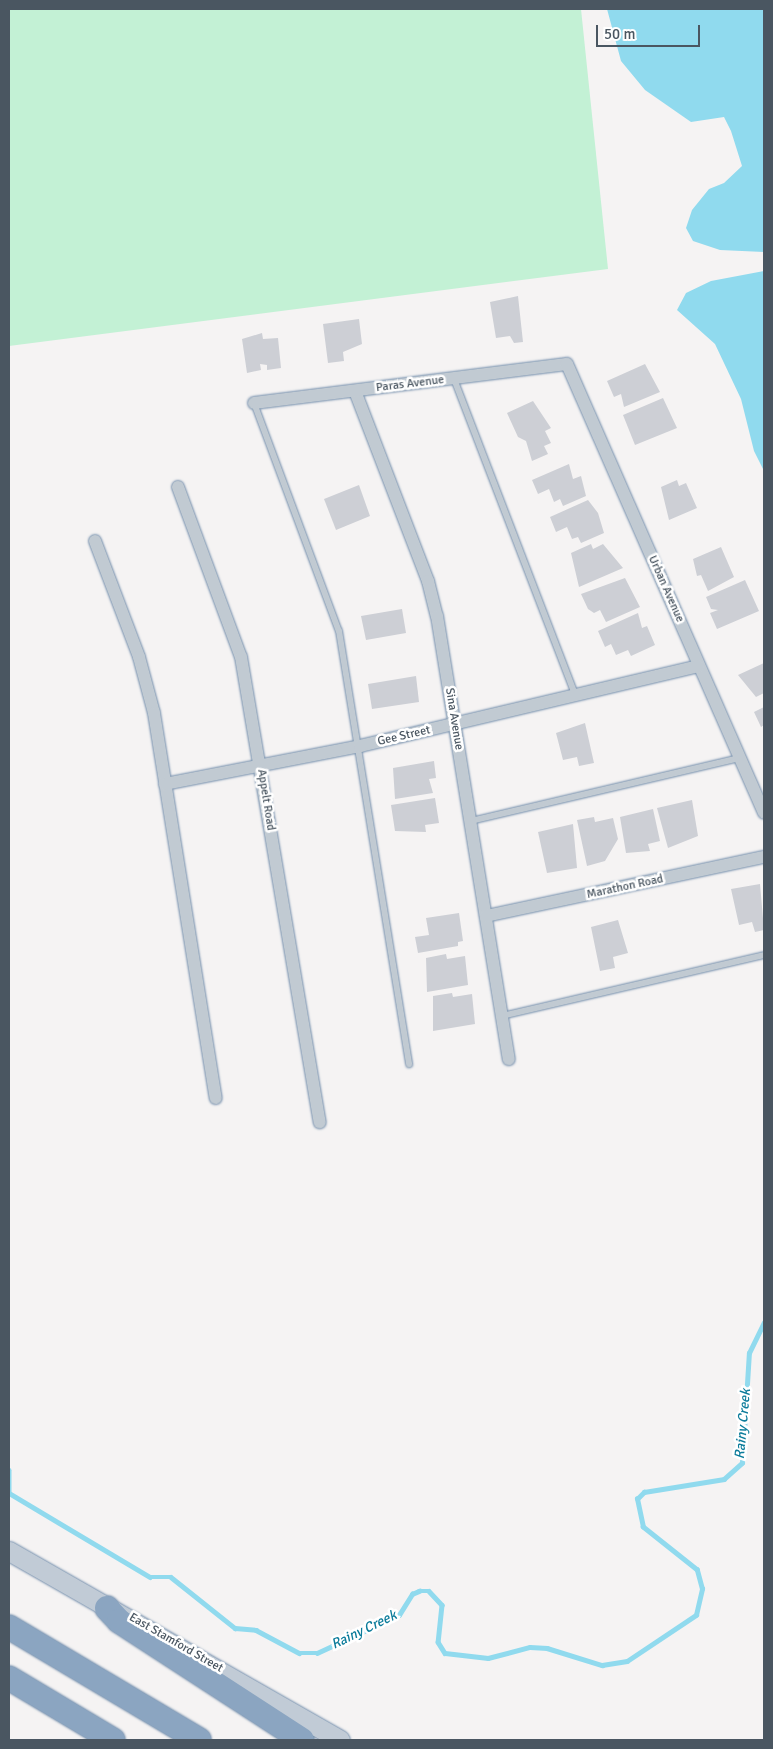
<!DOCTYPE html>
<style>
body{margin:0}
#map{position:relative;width:773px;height:1749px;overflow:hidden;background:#f5f3f3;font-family:Signika,sans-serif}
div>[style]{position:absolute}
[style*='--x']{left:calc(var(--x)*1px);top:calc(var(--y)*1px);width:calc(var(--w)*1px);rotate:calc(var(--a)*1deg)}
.green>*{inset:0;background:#c3f1d5}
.water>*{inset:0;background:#90daee}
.stream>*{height:4.5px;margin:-2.25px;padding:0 2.25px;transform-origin:2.25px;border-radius:2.25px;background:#90daee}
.building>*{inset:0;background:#cdcfd5}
.roads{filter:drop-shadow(0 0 1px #7690ad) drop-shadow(0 0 1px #7690ad)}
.lane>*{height:6px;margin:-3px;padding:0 3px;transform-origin:3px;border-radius:3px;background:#c1cad2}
.street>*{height:12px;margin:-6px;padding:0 6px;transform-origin:6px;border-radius:6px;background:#c1cad2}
.secondary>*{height:19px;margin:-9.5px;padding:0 9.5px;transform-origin:9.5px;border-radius:9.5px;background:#c1cbd6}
.highway>*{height:24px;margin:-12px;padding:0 12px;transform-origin:12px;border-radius:12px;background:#8ba5c1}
span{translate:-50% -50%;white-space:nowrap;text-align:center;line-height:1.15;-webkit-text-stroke:5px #fff;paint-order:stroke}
.street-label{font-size:12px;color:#4a5661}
.water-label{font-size:14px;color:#0c7c9b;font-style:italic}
.frame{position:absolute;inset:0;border:10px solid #4a5661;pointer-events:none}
.scale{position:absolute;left:596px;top:25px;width:104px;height:22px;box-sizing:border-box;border:2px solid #4a5661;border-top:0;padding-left:6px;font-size:15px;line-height:18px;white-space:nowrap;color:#4a5661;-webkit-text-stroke:4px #fff;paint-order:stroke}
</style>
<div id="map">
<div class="green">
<div style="clip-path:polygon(9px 9px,581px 9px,608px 269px,9px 346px)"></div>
</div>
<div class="water">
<div style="clip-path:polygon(607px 9px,764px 9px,764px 252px,720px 250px,693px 241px,686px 228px,692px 210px,709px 189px,724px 183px,742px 166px,731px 131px,724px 117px,691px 122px,645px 90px,621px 61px)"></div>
<div style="clip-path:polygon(764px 271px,764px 471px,754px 451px,741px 399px,715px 344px,677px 310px,686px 293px,711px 281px)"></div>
</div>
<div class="stream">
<div style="--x:9;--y:1470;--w:22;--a:90"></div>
<div style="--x:9;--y:1493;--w:164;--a:30.8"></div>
<div style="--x:150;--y:1577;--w:21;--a:0"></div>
<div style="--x:171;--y:1577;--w:82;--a:38.6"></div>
<div style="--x:235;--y:1628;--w:21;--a:5"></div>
<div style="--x:256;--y:1630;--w:49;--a:28.1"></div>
<div style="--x:299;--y:1653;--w:18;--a:0"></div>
<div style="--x:317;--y:1653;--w:90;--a:-24.9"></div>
<div style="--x:399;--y:1615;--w:25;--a:-58"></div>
<div style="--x:412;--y:1594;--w:8;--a:-23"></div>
<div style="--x:419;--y:1591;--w:10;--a:0"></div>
<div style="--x:429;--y:1591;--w:19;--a:47"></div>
<div style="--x:442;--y:1605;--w:37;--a:96"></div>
<div style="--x:438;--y:1642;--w:13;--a:58"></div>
<div style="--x:445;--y:1653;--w:43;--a:6.6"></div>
<div style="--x:488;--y:1658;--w:43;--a:-14.7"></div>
<div style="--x:530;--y:1647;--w:17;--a:3"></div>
<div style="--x:547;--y:1648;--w:58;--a:17.2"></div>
<div style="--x:602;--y:1665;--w:25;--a:-9"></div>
<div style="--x:627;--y:1661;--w:83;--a:-33.7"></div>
<div style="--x:696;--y:1615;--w:27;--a:-77"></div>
<div style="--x:702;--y:1589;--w:20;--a:-105"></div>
<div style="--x:697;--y:1570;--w:69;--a:-141.5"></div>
<div style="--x:643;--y:1527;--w:29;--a:-102"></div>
<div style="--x:637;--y:1499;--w:10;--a:-45"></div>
<div style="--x:644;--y:1492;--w:81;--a:-9.2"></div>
<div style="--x:724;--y:1479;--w:24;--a:-42"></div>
<div style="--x:742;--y:1463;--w:110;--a:-86.4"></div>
<div style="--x:749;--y:1353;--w:34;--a:-64"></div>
</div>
<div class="building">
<div style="clip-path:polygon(518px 296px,523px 342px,514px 343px,510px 336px,496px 338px,490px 302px)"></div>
<div style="clip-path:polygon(359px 319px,362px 344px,343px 352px,344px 361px,328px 363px,323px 324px)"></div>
<div style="clip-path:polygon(262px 333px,263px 339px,278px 338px,281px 368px,267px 370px,267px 365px,260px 364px,261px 370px,247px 373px,242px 339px)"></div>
<div style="clip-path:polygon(645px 364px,660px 392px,624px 407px,621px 394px,614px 397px,607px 381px)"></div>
<div style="clip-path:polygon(663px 398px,677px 428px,635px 445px,623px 415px)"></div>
<div style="clip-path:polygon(533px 401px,551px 428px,545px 431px,551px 443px,544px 446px,548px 454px,532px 461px,526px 441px,518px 437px,507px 413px)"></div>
<div style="clip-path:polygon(569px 464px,573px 479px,581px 476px,586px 496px,563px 506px,560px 499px,554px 502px,549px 489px,538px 494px,532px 480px)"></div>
<div style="clip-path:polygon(677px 480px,679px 486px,686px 483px,697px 508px,669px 520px,661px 487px)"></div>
<div style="clip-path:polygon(359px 485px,370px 516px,336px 530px,324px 499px)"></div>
<div style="clip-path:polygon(588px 500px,598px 513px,604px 533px,581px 543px,578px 537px,572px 539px,567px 527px,556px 532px,550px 517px)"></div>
<div style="clip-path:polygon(591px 544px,593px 549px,603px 544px,623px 568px,579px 587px,571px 553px)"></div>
<div style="clip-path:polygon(721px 547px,734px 577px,708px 591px,701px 575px,697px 576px,693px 559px)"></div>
<div style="clip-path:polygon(625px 578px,640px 607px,606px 622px,600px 610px,594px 613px,588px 609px,581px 594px)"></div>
<div style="clip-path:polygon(745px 580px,759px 611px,717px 629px,710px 613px,718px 610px,711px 609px,706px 597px)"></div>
<div style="clip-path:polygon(402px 609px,406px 633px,366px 640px,361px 616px)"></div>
<div style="clip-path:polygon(638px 613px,642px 628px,647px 626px,655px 645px,631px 656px,628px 650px,616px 655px,611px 644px,605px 647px,598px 631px)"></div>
<div style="clip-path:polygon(764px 663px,764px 693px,756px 697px,738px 675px)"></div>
<div style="clip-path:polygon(416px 676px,419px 702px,372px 709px,368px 684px)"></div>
<div style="clip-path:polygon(764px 707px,764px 725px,761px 727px,754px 712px)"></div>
<div style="clip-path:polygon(585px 723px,594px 763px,579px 766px,577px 757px,563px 760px,556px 733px)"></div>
<div style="clip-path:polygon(434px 761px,436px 778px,429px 779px,433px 793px,395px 799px,393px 768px)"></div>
<div style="clip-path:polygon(435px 798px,439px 823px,425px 825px,426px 832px,395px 831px,391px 805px)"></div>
<div style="clip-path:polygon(692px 800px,698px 836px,668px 848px,657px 808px)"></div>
<div style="clip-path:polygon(653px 809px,660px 841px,648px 844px,650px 851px,626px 853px,620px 817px)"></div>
<div style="clip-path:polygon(594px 817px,595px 822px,613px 818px,618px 839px,605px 861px,587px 866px,577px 820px)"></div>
<div style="clip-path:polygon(573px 824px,577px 868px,547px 873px,538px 832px)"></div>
<div style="clip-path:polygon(760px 884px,764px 930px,755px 932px,752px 922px,739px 925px,731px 889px)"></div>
<div style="clip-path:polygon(459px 913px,463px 941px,458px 942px,458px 946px,418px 953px,415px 937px,429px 935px,426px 918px)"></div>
<div style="clip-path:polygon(618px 920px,628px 953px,613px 957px,615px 968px,600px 971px,591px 927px)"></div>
<div style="clip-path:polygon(446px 954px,447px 959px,465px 956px,468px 985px,427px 992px,426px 958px)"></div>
<div style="clip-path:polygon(452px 993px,453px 997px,472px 994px,475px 1024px,433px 1031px,433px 996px)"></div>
</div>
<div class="roads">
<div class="lane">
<div style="--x:454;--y:379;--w:338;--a:69"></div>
<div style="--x:254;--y:403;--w:243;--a:69.6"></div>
<div style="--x:339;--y:631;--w:439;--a:80.8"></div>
<div style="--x:471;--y:821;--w:276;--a:-13.2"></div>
<div style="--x:502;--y:1016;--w:269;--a:-13.1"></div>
</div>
<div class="street">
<div style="--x:355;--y:391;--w:204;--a:69"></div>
<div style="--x:428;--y:581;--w:36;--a:76"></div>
<div style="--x:437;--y:616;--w:449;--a:80.8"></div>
<div style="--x:254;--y:403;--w:315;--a:-7.1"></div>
<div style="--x:567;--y:364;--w:490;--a:66.3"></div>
<div style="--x:178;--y:487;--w:181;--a:69.7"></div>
<div style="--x:241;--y:657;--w:472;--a:80.4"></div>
<div style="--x:95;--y:541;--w:124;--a:69.2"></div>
<div style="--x:139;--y:657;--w:58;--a:75"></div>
<div style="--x:154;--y:713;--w:390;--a:80.9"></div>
<div style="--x:165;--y:784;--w:199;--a:-11"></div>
<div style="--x:360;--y:746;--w:348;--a:-13.3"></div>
<div style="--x:486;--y:916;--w:284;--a:-12"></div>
</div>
<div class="secondary">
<div style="--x:9;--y:1551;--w:381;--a:29.7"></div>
</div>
<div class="highway">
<div style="--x:107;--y:1608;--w:18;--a:47"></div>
<div style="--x:119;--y:1621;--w:218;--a:33"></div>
<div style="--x:9;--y:1627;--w:221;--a:30.7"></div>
<div style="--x:9;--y:1678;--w:121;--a:30.8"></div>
</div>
</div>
<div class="street-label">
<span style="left:410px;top:384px;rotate:-7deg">Paras Avenue</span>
<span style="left:666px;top:589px;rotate:66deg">Urban Avenue</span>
<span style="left:454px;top:719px;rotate:81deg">Sina Avenue</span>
<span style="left:404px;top:736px;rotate:-13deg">Gee Street</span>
<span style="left:266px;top:800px;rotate:81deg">Appelt Road</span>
<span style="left:625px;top:887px;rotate:-12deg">Marathon Road</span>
<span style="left:176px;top:1643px;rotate:30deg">East Stamford Street</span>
</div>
<div class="water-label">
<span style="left:743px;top:1424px;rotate:-85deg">Rainy Creek</span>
<span style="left:364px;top:1630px;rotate:-26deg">Rainy Creek</span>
</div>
<div class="frame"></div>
<div class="scale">50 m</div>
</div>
